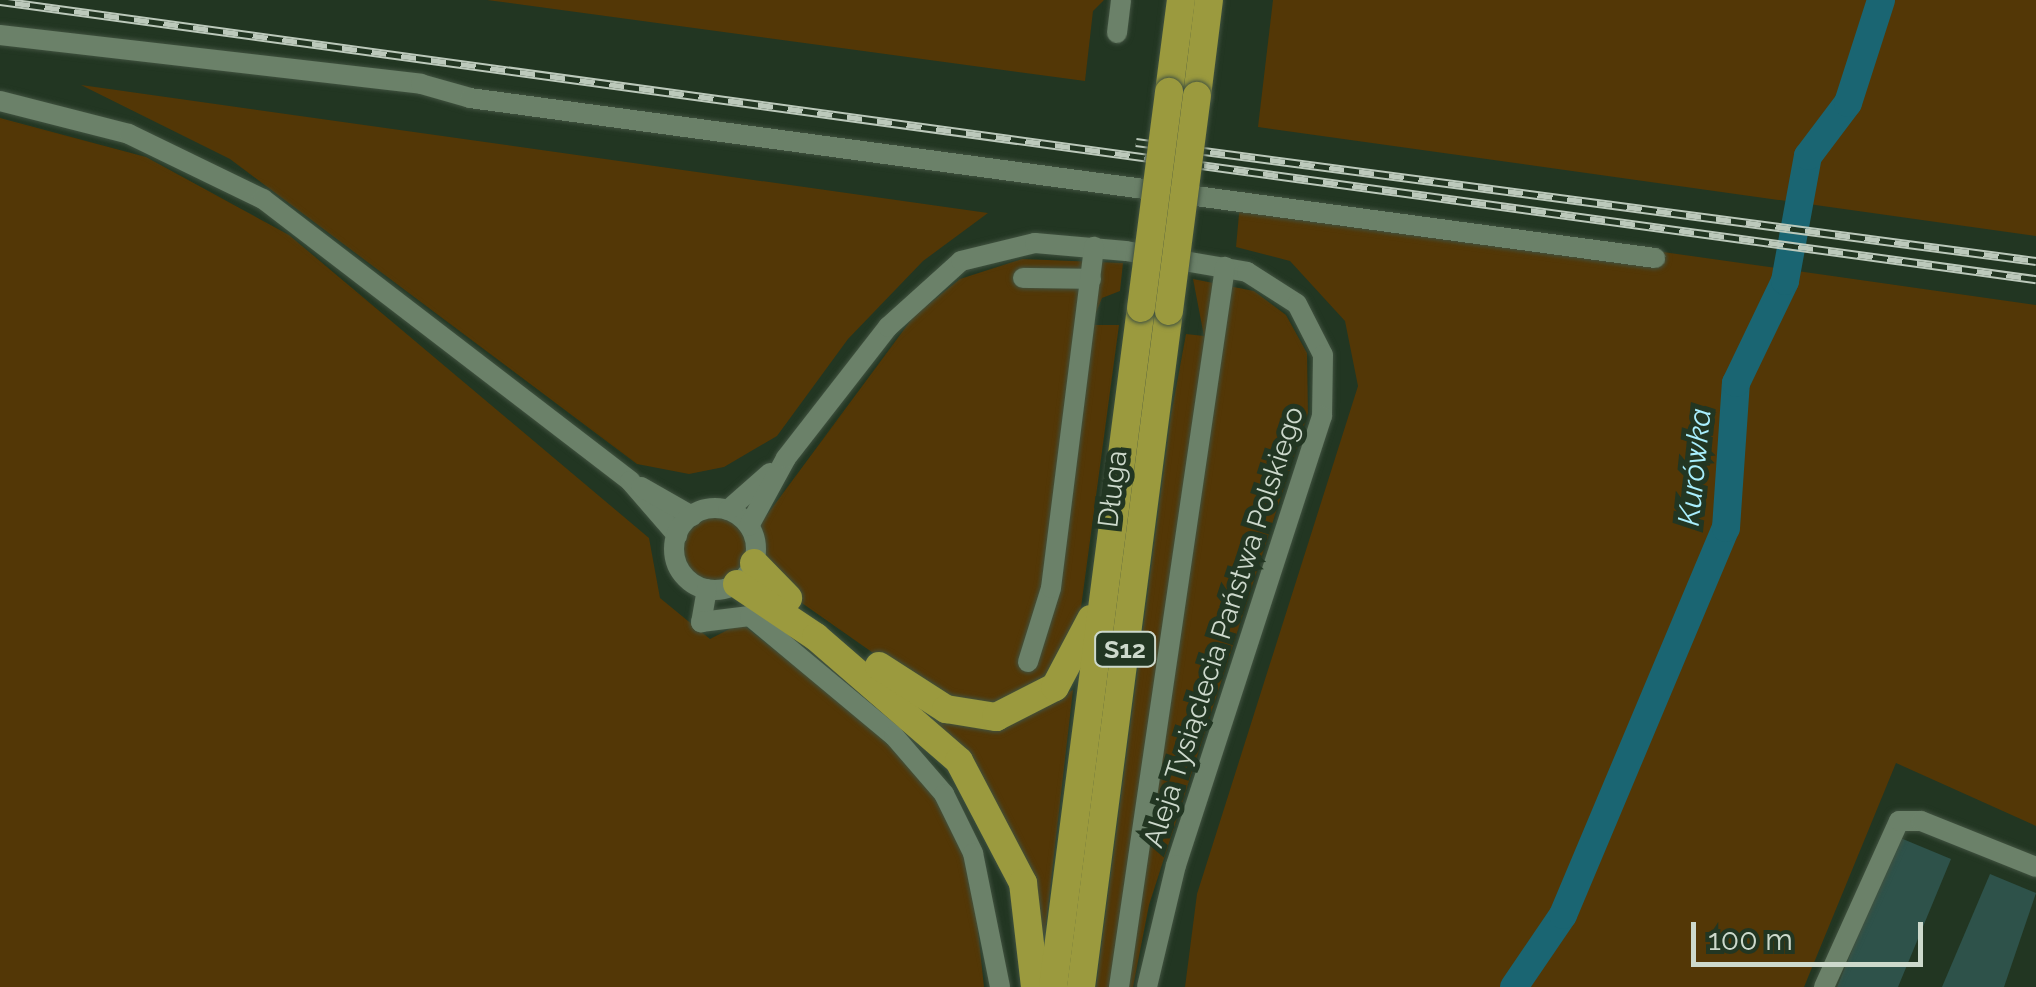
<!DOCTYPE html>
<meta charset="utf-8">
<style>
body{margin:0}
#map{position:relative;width:2036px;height:987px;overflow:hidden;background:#223622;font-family:Raleway,sans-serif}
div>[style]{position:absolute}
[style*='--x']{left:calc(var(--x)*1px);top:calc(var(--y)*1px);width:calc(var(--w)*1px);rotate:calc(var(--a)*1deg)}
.green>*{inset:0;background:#533706}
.round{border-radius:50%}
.river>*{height:28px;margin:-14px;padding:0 14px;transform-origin:14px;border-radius:14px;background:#1a6572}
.building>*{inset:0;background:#2e524a}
.roads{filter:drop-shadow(0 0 2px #415240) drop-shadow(0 0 2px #415240)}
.minor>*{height:20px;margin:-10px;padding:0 10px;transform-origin:10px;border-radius:10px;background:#6b8169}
.minor>.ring{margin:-10px;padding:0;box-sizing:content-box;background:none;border:20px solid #6b8169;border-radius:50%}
.highway>*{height:28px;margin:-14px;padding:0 14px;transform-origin:14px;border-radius:14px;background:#9b9a3e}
.rail>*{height:9px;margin-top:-4.5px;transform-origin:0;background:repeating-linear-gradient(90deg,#223622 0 15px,#bcc9bb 0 30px);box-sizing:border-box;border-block:2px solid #bcc9bb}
.bridges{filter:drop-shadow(0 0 2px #415240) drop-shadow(0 0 2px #415240)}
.highway-bridge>*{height:28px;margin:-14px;padding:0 14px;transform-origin:14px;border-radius:14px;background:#9b9a3e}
span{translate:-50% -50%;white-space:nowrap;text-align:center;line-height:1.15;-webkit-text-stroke:10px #223622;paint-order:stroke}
.shield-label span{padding:2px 8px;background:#223622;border:2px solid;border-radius:8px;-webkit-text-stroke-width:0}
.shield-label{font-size:25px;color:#cdd9cc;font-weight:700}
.street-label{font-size:28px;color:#cdd9cc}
.water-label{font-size:30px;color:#a9effe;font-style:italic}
.scale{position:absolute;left:1691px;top:922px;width:232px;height:45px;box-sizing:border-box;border:5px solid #cdd9cc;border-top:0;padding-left:12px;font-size:30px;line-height:35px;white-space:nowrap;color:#cdd9cc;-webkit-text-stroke:8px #223622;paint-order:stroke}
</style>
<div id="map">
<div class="green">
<div style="clip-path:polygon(487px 0,1104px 0,1093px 11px,1085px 81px)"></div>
<div style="clip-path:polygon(1273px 0,2036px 0,2036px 236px,1258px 127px)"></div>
<div style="clip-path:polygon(81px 85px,988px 213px,923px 261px,848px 339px,777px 436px,724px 467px,689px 474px,637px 464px,230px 159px)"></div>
<div style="clip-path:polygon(0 118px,146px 157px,289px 235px,649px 538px,660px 598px,710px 639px,741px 623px,888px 741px,941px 804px,971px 864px,984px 987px,0 987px)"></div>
<div style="clip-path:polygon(1241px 192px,2036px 305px,2036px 826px,1896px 763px,1804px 987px,1185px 987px,1197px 894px,1358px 386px,1345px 321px,1290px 261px,1236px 247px)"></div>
<div style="clip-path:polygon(1022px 259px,1123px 263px,1120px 291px,1102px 298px,1091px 325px,1119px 325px,1080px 615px,1052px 678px,990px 709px,926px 690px,799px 601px,760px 555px,758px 527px,914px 316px,960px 279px)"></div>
<div style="clip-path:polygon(1193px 279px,1254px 291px,1286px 315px,1307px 353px,1308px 413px,1149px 905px,1133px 987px,1096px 987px,1171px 415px,1186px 334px,1204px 336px)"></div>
<div class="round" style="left:681px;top:517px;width:66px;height:66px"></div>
<div style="clip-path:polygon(754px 576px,925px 709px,1002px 726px,1073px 690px,1044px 942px,995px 801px)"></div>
</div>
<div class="river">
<div style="--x:1514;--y:987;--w:87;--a:-55.8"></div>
<div style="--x:1563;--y:915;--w:420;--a:-67.2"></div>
<div style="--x:1726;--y:528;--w:145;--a:-86.1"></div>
<div style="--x:1736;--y:383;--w:113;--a:-64.3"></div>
<div style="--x:1785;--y:281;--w:127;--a:-79.6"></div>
<div style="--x:1808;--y:156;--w:66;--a:-53"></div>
<div style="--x:1848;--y:103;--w:108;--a:-72.2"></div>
</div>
<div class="building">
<div style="clip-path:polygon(1898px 837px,1951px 859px,1898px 987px,1837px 987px)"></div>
<div style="clip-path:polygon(1990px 874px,2036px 893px,2004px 987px,1942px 987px)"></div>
</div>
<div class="roads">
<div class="minor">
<div style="--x:1117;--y:33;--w:33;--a:-83"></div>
<div style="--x:0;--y:35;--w:424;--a:6.6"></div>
<div style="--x:421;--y:84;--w:51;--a:15.9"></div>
<div style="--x:470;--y:98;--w:1196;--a:7.69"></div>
<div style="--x:0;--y:101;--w:133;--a:14.3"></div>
<div style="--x:129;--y:134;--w:149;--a:25.9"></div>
<div style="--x:263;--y:199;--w:463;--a:37.5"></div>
<div style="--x:630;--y:481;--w:72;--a:49"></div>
<div style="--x:1023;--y:278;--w:68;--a:0.8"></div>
<div style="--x:641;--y:487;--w:59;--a:29.6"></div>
<div class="ring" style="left:674px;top:508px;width:62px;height:62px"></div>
<div style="--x:728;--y:510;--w:56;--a:-41.4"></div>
<div style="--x:749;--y:526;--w:77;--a:-61.4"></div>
<div style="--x:786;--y:458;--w:166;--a:-52.1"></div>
<div style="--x:888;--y:327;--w:98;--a:-42.1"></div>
<div style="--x:961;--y:261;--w:76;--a:-13.7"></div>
<div style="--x:1035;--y:243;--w:91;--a:5"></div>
<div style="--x:1126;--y:251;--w:123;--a:9.8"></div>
<div style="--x:1247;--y:272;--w:59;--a:32.6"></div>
<div style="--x:1297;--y:304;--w:57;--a:63"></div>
<div style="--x:1323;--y:355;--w:61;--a:90.9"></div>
<div style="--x:1322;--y:416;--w:472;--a:108"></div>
<div style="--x:1176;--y:865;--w:125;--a:103.4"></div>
<div style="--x:707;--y:589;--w:34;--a:100"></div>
<div style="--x:701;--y:622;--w:49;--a:-7"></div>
<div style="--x:750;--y:616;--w:187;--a:39.8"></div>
<div style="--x:894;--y:736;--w:77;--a:49.2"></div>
<div style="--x:944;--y:794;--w:66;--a:63.8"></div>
<div style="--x:973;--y:853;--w:137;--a:78.6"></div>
<div style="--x:1028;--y:662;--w:77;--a:-72.7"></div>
<div style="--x:1051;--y:588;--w:344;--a:-82.8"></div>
<div style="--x:1119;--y:987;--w:728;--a:-81.62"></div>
<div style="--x:1824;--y:987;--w:182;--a:-65.7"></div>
<div style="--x:1899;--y:821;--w:22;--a:0"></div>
<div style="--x:1921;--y:821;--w:124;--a:21.8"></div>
</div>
<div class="highway">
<div style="--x:1169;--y:92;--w:93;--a:-82.6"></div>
<div style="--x:1197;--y:96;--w:97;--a:-82.9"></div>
<div style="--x:754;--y:563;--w:49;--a:45.8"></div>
<div style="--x:737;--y:584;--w:95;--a:33.9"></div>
<div style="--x:816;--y:637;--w:189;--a:40.9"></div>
<div style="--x:959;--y:761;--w:138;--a:62.3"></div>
<div style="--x:1023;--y:883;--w:105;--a:83.4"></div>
<div style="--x:879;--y:666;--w:80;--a:32.7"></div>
<div style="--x:946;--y:709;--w:51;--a:9.1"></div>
<div style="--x:996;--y:717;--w:66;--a:-27"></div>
<div style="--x:1055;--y:687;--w:77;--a:-62.1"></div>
<div style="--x:1053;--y:987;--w:685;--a:-82.62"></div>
<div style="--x:1081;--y:987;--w:682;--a:-82.58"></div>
</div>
</div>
<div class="rail">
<div style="--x:0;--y:1;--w:2055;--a:7.78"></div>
<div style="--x:1136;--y:142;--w:908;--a:7.53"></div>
</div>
<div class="bridges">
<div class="highway-bridge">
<div style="--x:1141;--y:308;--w:218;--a:-82.6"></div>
<div style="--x:1169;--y:311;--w:217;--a:-82.6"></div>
</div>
</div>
<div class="shield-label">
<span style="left:1125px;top:649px">S12</span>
</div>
<div class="street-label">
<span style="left:1113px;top:489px;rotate:-83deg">Długa</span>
<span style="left:1224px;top:627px;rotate:-72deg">Aleja Tysiąclecia Państwa Polskiego</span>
</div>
<div class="water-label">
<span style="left:1695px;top:467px;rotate:-84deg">Kurówka</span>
</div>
<div class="scale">100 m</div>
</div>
